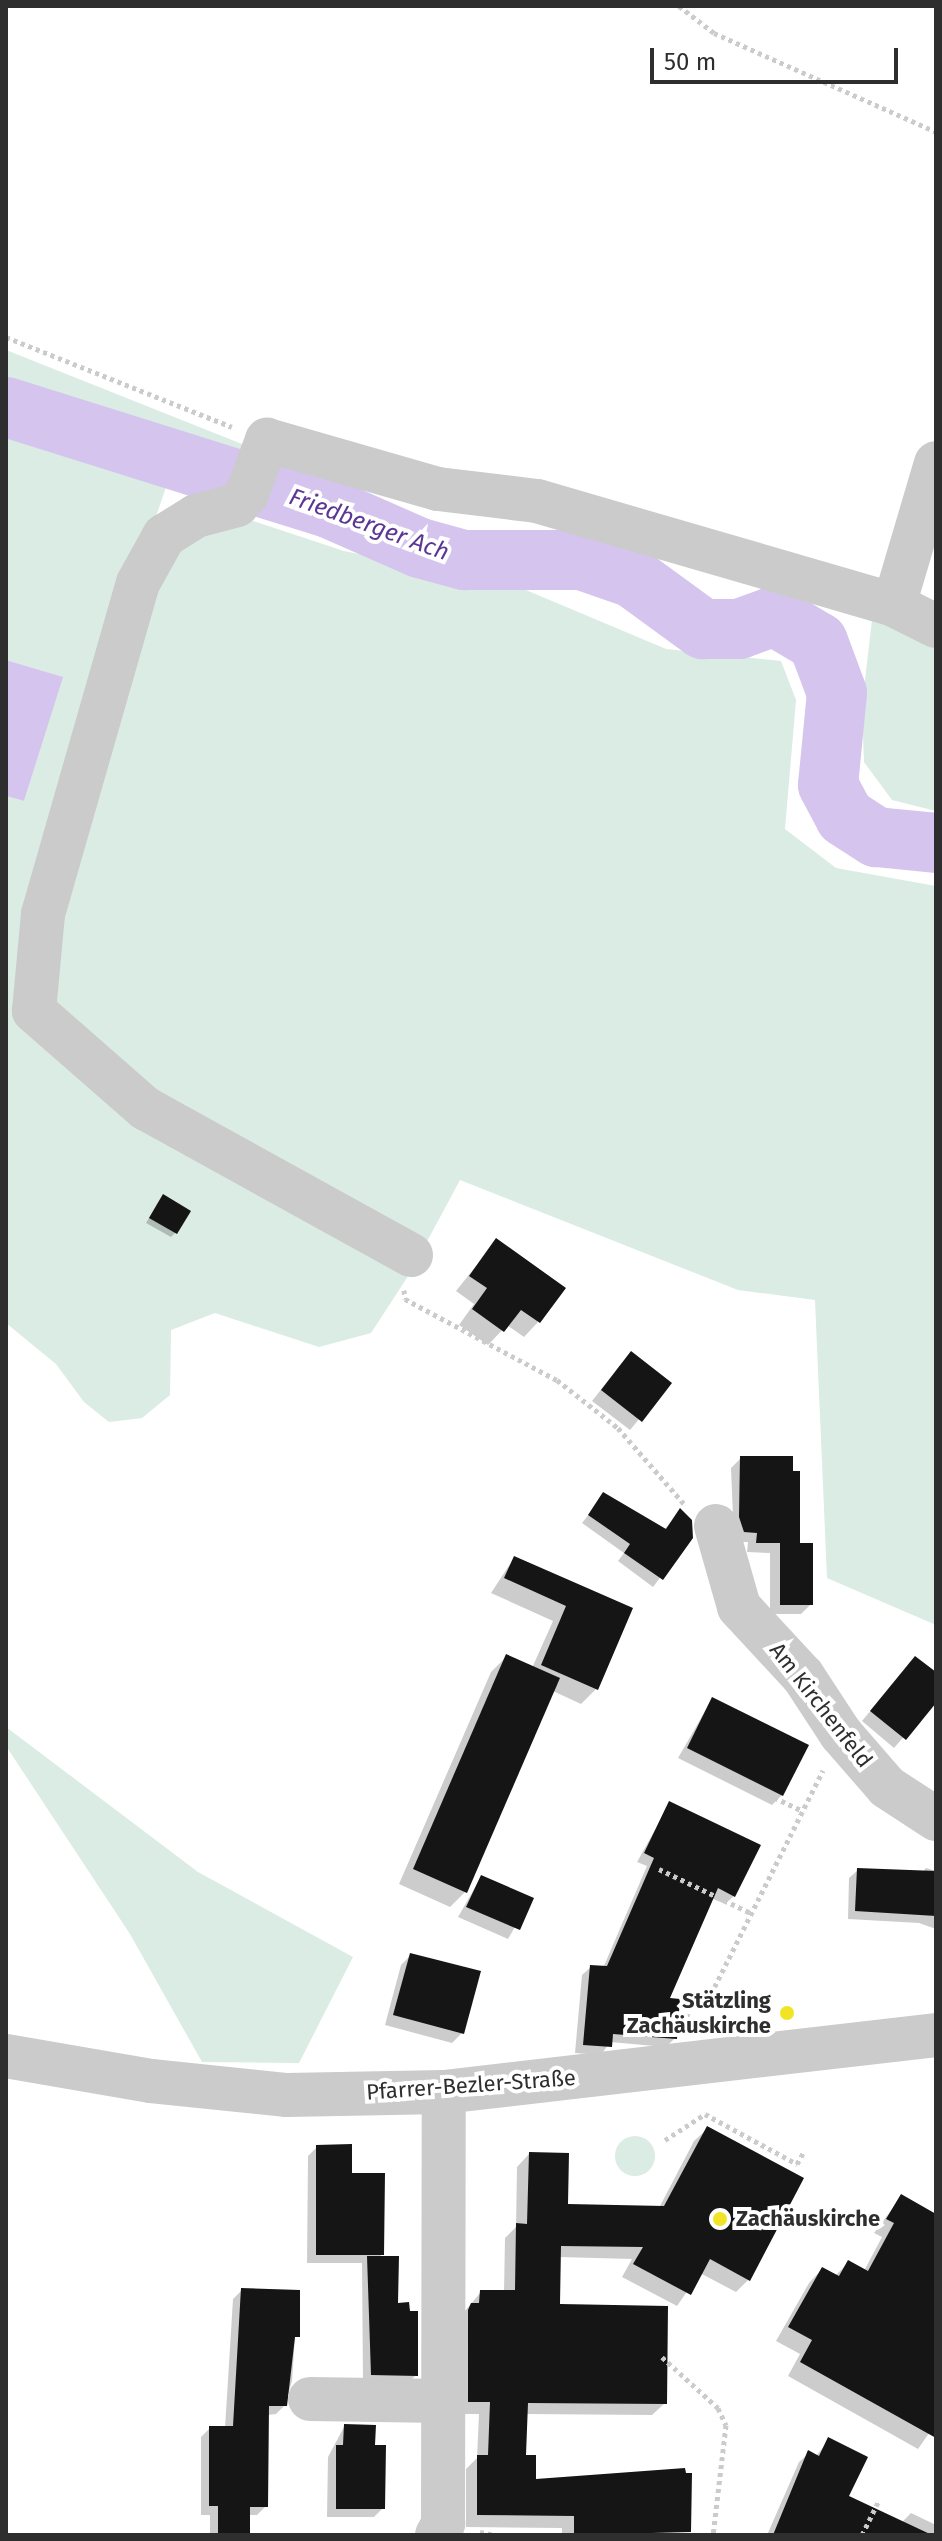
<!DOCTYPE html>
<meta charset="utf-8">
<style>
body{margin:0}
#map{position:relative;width:942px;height:2541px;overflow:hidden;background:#fff;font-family:"Fira Sans",sans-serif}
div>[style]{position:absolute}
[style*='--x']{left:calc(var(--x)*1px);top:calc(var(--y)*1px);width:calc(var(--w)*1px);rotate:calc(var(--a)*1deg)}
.green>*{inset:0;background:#daece3}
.round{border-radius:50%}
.water>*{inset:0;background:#d5c5ee}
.shadow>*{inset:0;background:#0003}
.river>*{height:60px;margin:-30px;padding:0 30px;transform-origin:30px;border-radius:30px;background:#d5c5ee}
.building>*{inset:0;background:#151515}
.path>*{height:5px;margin-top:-2.5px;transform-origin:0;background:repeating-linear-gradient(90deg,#cbcbcb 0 4px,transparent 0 8px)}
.minor>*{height:44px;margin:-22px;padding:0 22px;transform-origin:22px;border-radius:22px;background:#cbcbcb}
.dots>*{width:22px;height:22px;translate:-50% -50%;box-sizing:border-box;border:4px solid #fff;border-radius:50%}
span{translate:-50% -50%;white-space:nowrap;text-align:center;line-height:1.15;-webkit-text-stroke:8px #fff;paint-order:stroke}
.street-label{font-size:22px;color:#2e2e2e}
.poi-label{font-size:22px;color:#2e2e2e;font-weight:700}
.right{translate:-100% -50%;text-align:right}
.left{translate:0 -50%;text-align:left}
.water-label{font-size:24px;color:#5c3695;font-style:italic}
.frame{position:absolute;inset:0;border:8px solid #2e2e2e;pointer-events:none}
.scale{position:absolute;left:650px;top:48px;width:248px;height:36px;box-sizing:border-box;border:4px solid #2e2e2e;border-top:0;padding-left:10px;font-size:24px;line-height:28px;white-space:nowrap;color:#2e2e2e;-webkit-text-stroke:6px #fff;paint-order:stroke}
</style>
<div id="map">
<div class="green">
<div style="clip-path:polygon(6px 350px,252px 448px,243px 471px,6px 389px)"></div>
<div style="clip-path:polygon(6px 418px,172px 470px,127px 600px,24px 1004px,414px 1267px,371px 1333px,319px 1347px,215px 1313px,171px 1330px,170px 1395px,142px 1418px,109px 1422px,84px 1402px,56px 1364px,6px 1323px,6px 796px,24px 801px,62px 677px,6px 660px)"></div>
<div style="clip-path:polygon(241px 517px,344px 551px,514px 585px,666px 649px,781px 661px,796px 700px,785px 829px,836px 868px,936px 886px,936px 1625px,827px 1578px,815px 1300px,738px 1290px,460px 1180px,424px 1247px,150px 1101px,42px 988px,94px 766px,170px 554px)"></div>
<div style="clip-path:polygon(872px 620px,936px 644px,936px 811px,892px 800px,864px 762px,862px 706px)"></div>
<div style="clip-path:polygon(6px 1727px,198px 1872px,353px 1957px,299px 2063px,202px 2062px,130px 1934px,6px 1746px)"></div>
<div class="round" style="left:615px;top:2136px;width:40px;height:40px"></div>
</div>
<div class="water">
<div style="clip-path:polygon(6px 660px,63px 677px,24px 801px,6px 796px)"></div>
</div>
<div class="shadow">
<div style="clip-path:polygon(159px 1201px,175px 1233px,171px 1237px,146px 1223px)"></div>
<div style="clip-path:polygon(496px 1241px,538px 1322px,524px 1337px,507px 1325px,488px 1345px,459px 1325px,474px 1304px,456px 1291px)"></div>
<div style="clip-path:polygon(622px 1363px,669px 1383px,630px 1430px,592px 1401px)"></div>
<div style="clip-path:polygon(741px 1458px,798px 1545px,811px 1604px,801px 1614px,770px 1614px,770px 1553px,747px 1552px,748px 1542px,734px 1542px,731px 1468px)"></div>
<div style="clip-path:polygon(604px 1495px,664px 1530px,680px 1511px,691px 1537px,653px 1587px,618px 1561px,624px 1553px,582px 1523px)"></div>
<div style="clip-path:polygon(514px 1558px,631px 1609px,596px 1689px,581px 1704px,553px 1691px,465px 1892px,450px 1907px,399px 1884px,491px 1672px,506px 1657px,532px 1668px,553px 1621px,491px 1593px)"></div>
<div style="clip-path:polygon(906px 1668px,936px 1675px,936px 1700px,894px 1748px,862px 1721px)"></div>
<div style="clip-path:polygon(712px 1699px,782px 1795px,772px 1805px,678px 1758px)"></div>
<div style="clip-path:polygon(670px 1803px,734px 1896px,725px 1904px,711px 1898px,667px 2000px,675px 2038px,666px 2047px,610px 2042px,601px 2055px,575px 2053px,582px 1975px,591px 1967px,603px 1968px,647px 1866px,637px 1862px)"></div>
<div style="clip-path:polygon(926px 1868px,936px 1871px,936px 1929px,919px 1923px,848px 1919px,849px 1878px,858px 1870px,922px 1873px)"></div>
<div style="clip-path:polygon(481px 1877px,531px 1899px,508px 1939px,458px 1917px)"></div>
<div style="clip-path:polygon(411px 1955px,462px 2033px,452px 2043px,385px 2025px,401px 1965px)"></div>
<div style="clip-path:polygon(707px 2129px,749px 2279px,736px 2292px,700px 2273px,677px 2306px,622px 2277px,632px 2259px,559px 2257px,558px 2306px,665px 2403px,652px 2415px,526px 2414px,524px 2457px,534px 2481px,689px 2531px,562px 2535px,562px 2528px,466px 2527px,466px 2469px,477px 2458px,479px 2414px,457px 2414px,459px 2318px,481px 2292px,504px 2292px,505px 2238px,516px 2227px,517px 2167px,529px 2154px,566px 2206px,659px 2208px,694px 2141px)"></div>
<div style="clip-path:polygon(317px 2147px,350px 2175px,382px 2254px,379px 2258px,416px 2375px,408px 2383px,363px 2382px,362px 2263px,307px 2263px,308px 2156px)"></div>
<div style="clip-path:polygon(901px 2197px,934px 2215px,936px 2211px,936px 2423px,918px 2449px,788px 2376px,800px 2354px,776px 2341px,809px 2283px,822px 2269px,835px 2276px,848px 2263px,864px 2271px,882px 2237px,874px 2233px)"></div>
<div style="clip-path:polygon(242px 2290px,298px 2292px,292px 2381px,285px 2405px,276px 2414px,267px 2415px,266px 2506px,257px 2515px,248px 2515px,248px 2535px,210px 2535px,210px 2515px,201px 2515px,201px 2437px,210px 2428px,225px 2428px,233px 2299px)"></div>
<div style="clip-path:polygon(344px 2427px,373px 2447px,383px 2508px,374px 2517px,327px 2517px,328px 2457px)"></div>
<div style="clip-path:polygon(829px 2440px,846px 2497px,901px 2523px,911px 2513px,936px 2525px,936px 2535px,767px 2535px,799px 2462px,809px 2453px,816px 2456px)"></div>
</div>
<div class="river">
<div style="--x:6;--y:407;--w:341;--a:17.4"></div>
<div style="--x:331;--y:509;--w:97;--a:23.7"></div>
<div style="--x:420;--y:548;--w:46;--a:15.3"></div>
<div style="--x:464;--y:560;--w:117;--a:0"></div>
<div style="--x:581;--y:560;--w:55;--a:19.1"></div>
<div style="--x:633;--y:578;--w:87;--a:36.1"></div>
<div style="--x:703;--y:629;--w:36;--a:0"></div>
<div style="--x:739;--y:629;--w:37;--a:-20"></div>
<div style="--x:774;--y:616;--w:51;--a:30.6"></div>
<div style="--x:818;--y:642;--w:54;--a:69.6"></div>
<div style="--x:837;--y:693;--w:92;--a:95.6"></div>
<div style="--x:828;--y:785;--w:36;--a:62"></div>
<div style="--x:845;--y:817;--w:37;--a:33"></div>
<div style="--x:876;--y:837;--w:60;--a:5.7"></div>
</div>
<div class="building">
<div style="clip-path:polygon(163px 1194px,191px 1211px,177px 1234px,149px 1218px)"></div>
<div style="clip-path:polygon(496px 1238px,566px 1288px,540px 1323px,521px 1310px,504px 1332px,472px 1309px,487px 1288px,469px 1276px)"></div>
<div style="clip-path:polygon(631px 1351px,672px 1383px,642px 1422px,601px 1390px)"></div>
<div style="clip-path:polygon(740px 1456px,793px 1456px,793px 1471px,800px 1471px,800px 1543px,813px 1543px,813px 1605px,780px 1605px,780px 1543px,756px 1543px,757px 1533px,744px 1532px,739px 1517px)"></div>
<div style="clip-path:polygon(603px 1492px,666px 1529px,680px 1508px,692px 1520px,693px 1538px,663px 1580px,624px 1553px,630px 1544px,588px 1515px)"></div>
<div style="clip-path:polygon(514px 1556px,633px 1608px,598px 1690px,541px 1665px,566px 1606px,504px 1578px)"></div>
<div style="clip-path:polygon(506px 1654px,560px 1678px,467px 1893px,413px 1869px)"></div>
<div style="clip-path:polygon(915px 1656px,936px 1672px,936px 1703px,906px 1740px,870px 1711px)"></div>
<div style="clip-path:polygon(712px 1697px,809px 1745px,783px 1796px,687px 1748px)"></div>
<div style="clip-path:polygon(669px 1801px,761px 1845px,735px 1897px,718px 1888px,670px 1998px,680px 1999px,677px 2039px,613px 2034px,612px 2047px,583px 2045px,590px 1965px,607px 1966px,654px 1858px,644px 1853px)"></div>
<div style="clip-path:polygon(857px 1868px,936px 1871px,936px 1916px,855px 1911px)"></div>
<div style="clip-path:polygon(481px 1875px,534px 1898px,520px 1930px,466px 1907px)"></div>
<div style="clip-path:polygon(410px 1953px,481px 1971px,464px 2034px,393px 2015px)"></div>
<div style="clip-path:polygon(707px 2126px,804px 2178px,750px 2281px,710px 2259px,691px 2295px,633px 2264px,643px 2247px,561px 2246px,560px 2304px,668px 2306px,667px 2404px,528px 2403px,526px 2455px,536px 2455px,536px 2479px,685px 2468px,686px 2473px,692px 2473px,691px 2532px,574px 2535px,574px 2516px,477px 2515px,477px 2455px,488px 2455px,490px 2402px,468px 2402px,468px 2310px,471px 2303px,479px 2303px,480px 2290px,515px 2290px,516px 2223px,527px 2224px,529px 2152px,569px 2153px,568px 2204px,664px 2206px)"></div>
<div style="clip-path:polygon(352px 2144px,352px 2173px,385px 2173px,384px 2255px,316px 2255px,316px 2145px)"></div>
<div style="clip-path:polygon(901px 2194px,936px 2214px,936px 2438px,800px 2362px,812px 2340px,788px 2327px,822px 2267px,839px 2276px,848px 2260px,868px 2271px,894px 2223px,886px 2219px)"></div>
<div style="clip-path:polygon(367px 2256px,399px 2256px,398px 2303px,409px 2302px,410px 2311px,418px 2311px,418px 2376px,371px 2375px)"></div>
<div style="clip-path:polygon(241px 2288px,300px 2290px,300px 2337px,295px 2337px,287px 2406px,269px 2406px,268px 2507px,250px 2507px,250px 2535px,218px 2535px,218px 2506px,209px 2506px,209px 2426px,233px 2426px)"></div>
<div style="clip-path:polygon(344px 2424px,376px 2425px,375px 2445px,386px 2445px,385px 2509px,336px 2509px,336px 2445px,343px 2445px)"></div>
<div style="clip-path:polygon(828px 2437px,868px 2457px,849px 2496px,932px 2535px,773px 2535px,808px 2450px,819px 2456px)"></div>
</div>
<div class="path">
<div style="--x:679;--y:6;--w:44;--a:37.6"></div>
<div style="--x:714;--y:33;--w:243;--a:24"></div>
<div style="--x:6;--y:337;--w:243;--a:21.7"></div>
<div style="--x:404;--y:1290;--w:9;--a:84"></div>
<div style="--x:405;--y:1299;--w:172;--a:28.1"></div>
<div style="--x:557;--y:1380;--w:78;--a:38.2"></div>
<div style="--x:618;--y:1428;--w:102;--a:49"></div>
<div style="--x:709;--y:1767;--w:104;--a:25.1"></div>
<div style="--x:659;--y:1869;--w:104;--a:25.6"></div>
<div style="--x:686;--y:2025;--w:31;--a:-83"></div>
<div style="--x:690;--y:1994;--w:21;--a:0"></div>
<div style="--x:711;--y:1994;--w:250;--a:-63.4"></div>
<div style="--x:665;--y:2140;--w:48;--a:-33"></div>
<div style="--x:705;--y:2114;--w:105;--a:28.5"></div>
<div style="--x:797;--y:2164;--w:13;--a:-61"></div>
<div style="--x:662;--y:2357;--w:76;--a:42.3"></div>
<div style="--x:718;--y:2408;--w:19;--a:65"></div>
<div style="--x:726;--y:2425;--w:111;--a:96.7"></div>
<div style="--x:480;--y:2532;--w:15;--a:11"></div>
<div style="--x:862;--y:2535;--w:37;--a:-64"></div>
</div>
<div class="minor">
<div style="--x:894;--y:605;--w:148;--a:-73.5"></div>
<div style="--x:411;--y:1255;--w:303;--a:-151.1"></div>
<div style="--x:146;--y:1109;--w:149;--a:-138.8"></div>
<div style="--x:34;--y:1011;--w:97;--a:-84.7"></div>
<div style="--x:43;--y:914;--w:344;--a:-74"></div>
<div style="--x:138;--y:583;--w:54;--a:-61"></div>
<div style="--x:164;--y:536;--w:38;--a:-32"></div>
<div style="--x:196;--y:516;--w:42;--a:-15"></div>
<div style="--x:237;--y:505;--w:15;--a:-48"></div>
<div style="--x:247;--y:494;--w:58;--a:-69.7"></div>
<div style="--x:267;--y:440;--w:178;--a:16"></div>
<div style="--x:438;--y:489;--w:100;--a:6.9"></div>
<div style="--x:537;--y:501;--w:372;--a:16.2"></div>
<div style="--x:894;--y:605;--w:47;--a:26.6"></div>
<div style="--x:716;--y:1526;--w:84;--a:74.1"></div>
<div style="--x:739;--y:1607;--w:94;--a:47.2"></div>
<div style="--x:803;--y:1676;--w:69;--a:56.8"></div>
<div style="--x:841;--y:1734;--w:70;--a:49"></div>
<div style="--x:887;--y:1787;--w:59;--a:33.1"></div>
<div style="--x:6;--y:2056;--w:147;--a:9.8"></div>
<div style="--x:151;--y:2081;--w:137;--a:5.9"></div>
<div style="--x:287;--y:2095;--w:157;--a:-1.1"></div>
<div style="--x:444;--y:2092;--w:495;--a:-6.6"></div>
<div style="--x:310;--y:2399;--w:133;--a:0.9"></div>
<div style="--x:437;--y:2535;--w:13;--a:-61"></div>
<div style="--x:443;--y:2524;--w:432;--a:-89.9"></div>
</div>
<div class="dots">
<div style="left:787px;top:2013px;background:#f1e424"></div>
<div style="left:720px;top:2219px;background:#f1e424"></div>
</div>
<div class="street-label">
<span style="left:821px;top:1705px;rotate:52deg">Am Kirchenfeld</span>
<span style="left:471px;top:2085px;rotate:-4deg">Pfarrer-Bezler-Straße</span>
</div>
<div class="poi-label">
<span class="right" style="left:771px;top:2013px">Stätzling<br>Zachäuskirche</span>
<span class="left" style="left:736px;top:2219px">Zachäuskirche</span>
</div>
<div class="water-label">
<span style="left:369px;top:525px;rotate:20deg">Friedberger Ach</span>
</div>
<div class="frame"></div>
<div class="scale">50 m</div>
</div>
